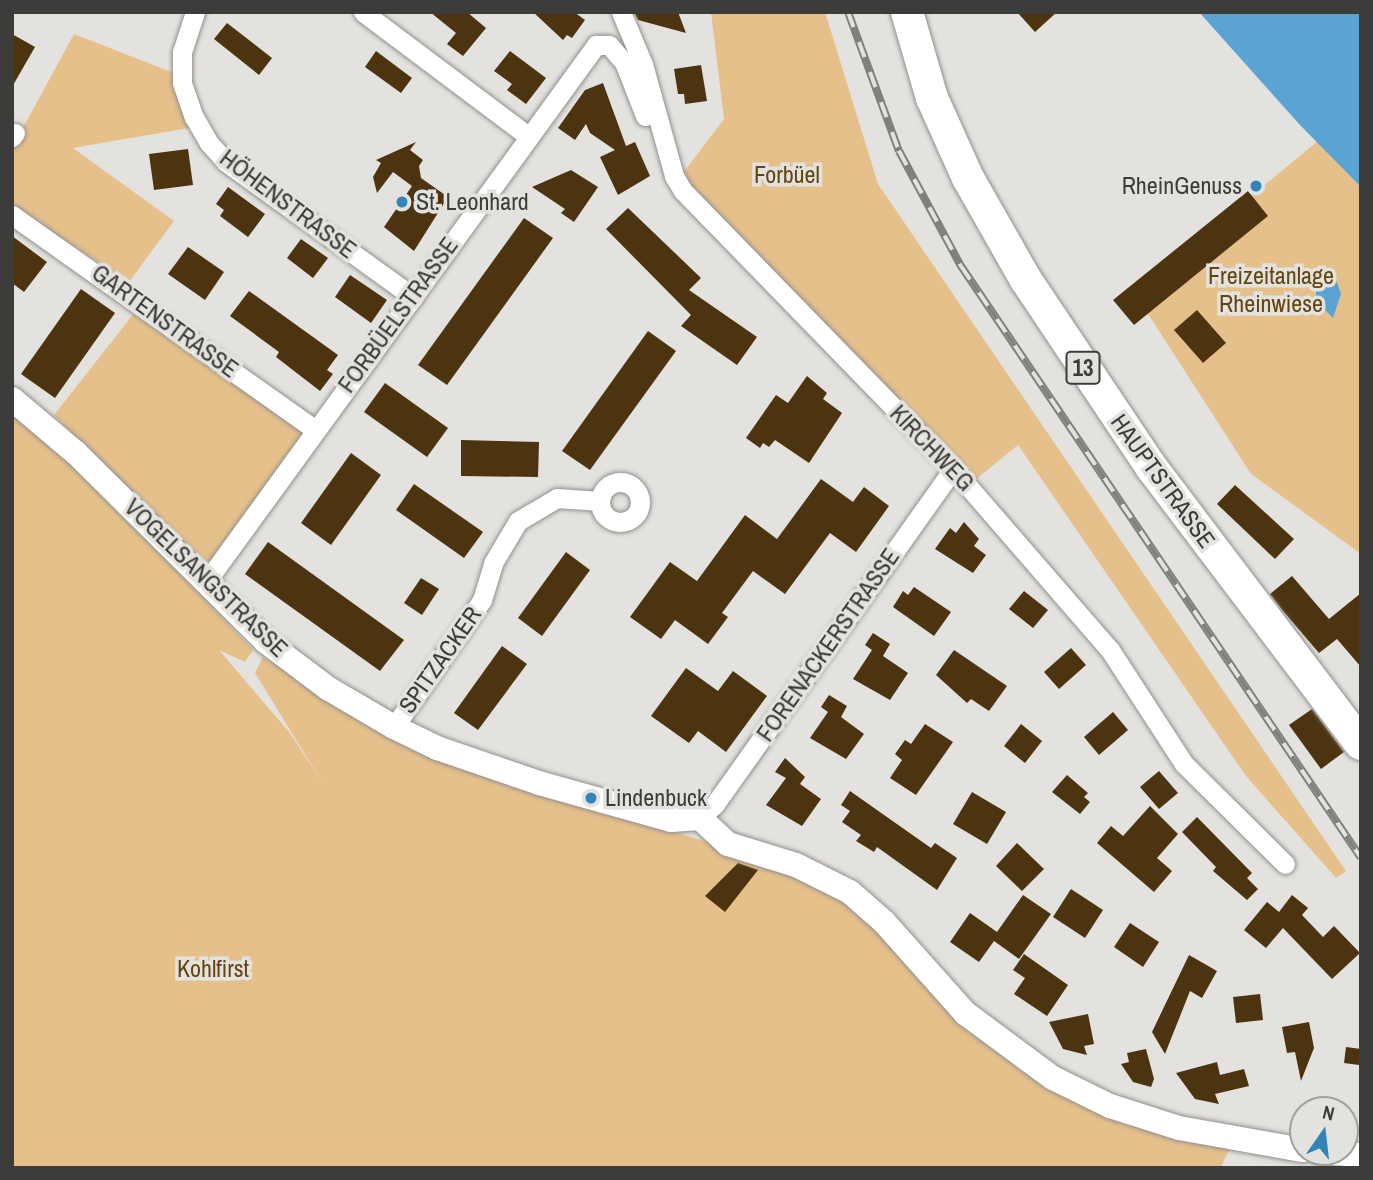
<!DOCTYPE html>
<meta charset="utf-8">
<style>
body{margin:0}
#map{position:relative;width:1373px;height:1180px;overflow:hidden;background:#e4e2df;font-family:"Archivo Narrow",sans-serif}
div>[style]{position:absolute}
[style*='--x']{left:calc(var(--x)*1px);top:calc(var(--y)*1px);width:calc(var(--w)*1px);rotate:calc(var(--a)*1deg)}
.green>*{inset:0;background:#e5c08b}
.water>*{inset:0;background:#59a4d3}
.building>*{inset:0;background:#4b340f}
.roads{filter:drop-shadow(0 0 2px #92908d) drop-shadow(0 0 2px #92908d)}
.minor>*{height:19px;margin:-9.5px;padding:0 9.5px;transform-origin:9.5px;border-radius:9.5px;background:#fff}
.minor>.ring{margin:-9.5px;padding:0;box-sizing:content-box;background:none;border:19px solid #fff;border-radius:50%}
.tertiary>*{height:24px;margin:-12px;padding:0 12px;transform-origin:12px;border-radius:12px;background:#fff}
.primary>*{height:32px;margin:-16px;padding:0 16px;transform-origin:16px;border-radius:16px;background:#fff}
.rail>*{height:8px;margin-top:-4px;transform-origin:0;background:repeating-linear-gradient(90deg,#e4e2df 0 16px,#81807e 0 32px);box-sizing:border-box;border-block:2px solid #81807e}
.dots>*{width:19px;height:19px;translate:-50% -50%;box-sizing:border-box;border:4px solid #e4e2df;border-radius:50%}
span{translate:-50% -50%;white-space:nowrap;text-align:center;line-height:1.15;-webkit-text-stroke:7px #e4e2df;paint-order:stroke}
.shield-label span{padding:2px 5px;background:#e4e2df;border:2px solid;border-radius:5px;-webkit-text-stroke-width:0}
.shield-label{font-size:23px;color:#3c3c3a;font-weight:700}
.park-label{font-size:24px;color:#64450e}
.poi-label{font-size:24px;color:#3c3c3a}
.right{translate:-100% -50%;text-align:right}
.left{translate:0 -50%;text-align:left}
.street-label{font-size:24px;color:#3c3c3a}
.frame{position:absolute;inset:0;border:14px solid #3c3c3a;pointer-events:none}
.north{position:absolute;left:1289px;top:1096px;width:70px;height:70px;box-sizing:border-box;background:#e4e2df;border:2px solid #a1a09d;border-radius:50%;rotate:14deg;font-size:19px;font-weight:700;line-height:28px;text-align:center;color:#3c3c3a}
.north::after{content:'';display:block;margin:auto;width:24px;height:32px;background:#3285b6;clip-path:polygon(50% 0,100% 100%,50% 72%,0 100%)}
</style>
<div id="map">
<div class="green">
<div style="clip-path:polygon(711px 12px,825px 12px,878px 184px,1346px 871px,1336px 878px,1246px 776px,1018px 445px,974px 481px,680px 177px,724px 119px)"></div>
<div style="clip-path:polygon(74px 34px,174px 73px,189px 128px,73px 148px,174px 221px,129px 282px,12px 206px,12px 148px)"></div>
<div style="clip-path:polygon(1318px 141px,1361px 186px,1361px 554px,1251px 474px,1134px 292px)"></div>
<div style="clip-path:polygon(135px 312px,304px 432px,207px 570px,54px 415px)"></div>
<div style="clip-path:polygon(12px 409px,69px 455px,253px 650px,245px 662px,219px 650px,290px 733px,322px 782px,255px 673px,263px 657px,412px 747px,800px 872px,861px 908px,929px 987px,1021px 1071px,1140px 1123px,1232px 1145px,1220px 1168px,12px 1168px)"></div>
</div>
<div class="water">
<div style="clip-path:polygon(1199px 12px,1361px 12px,1361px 187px,1300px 125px)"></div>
<div style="clip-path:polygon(1327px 271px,1336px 280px,1341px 294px,1333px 318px,1316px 301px,1316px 280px)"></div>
</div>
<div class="building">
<div style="clip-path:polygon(430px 12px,467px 12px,486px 28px,463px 56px,447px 44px,456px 33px)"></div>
<div style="clip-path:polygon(533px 12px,574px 12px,585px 20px,572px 38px,567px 35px,563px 40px)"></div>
<div style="clip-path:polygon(634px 12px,678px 12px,686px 33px,638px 20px)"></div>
<div style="clip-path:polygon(1017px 12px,1057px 12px,1035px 32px)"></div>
<div style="clip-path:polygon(227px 23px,272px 58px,259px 75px,214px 39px)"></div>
<div style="clip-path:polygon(12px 34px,35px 47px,12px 87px)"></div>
<div style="clip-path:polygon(376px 51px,412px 78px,401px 93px,365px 67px)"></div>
<div style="clip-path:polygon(510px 51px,546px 78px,526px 104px,507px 90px,512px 84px,494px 71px)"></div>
<div style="clip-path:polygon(701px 65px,707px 101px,685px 104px,684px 94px,678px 94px,674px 69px)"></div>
<div style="clip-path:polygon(603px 83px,626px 146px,635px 142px,650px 176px,618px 195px,600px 157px,615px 150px,590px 133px,586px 124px,575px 140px,558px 128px,585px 90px)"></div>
<div style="clip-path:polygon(416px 142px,410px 150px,423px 160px,419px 166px,421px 178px,448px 197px,414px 251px,384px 227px,412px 186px,393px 172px,377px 193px,373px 177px,381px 163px,376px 160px)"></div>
<div style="clip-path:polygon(188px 149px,193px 185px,154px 190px,149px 154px)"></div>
<div style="clip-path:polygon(571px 170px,598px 187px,574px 222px,561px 213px,565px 209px,532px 187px)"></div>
<div style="clip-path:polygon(228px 187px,265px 214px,248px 237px,220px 216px,224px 210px,216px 204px)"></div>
<div style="clip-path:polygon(1248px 191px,1268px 216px,1134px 325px,1113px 300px)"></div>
<div style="clip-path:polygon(628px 208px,701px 278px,689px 290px,757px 337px,737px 365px,681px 326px,691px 315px,606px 229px)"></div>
<div style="clip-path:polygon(524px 218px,553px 238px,447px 385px,418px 365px)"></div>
<div style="clip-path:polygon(12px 236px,47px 262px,24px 292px,12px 283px)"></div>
<div style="clip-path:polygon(301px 239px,328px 258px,313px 278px,287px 258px)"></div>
<div style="clip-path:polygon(188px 247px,224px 272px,205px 300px,168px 274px)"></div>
<div style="clip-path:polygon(350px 275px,387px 300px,371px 323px,335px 297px)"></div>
<div style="clip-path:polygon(81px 289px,115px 313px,55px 398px,21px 374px)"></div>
<div style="clip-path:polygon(249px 291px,338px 355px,327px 370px,333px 374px,320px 391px,276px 357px,279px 352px,230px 316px)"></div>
<div style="clip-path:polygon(1197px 310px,1226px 343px,1203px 363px,1174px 330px)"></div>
<div style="clip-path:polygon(648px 331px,676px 351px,590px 470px,562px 451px)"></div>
<div style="clip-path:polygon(807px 376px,827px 393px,823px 399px,842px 413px,809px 463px,775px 440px,769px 447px,763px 443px,760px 448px,746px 438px,776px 395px,788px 403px)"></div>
<div style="clip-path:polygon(385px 383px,448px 428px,427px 457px,364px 412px)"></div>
<div style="clip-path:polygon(461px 440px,539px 442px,538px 477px,461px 476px)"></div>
<div style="clip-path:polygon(351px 453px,381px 475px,331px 545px,301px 523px)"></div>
<div style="clip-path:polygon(821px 479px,853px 502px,864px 487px,889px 506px,856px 552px,830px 533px,785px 594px,753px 571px,722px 613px,728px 617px,708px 644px,675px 620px,661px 639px,630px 617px,670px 562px,697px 581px,745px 515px,777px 539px)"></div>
<div style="clip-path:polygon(414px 484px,483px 532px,464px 558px,396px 510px)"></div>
<div style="clip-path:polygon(1235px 485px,1294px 539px,1275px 559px,1217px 504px)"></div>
<div style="clip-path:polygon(964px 522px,979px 539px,974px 546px,986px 555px,973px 573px,935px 549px,950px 528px,956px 533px)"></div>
<div style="clip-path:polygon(268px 542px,404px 640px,380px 671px,245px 574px)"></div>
<div style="clip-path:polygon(566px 552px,590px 570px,542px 636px,518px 618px)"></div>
<div style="clip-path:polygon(1292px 576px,1329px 619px,1361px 593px,1361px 667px,1337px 639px,1319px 653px,1283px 611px,1270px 594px)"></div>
<div style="clip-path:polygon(421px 578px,439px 589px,422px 615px,404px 603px)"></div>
<div style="clip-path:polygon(914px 587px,951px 612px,934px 636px,893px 607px,903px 591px,908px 595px)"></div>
<div style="clip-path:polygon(1024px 591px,1048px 610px,1033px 628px,1009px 609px)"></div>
<div style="clip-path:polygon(873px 633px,890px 644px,883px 656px,908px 673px,890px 700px,853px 679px,872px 650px,865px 645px)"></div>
<div style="clip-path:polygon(502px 646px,527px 664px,478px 730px,454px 713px)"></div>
<div style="clip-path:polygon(1071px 648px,1086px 665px,1059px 689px,1044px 672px)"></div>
<div style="clip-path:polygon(954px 650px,1007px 686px,989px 711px,971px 699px,967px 703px,936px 675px)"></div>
<div style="clip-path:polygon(686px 668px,718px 691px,733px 671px,767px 696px,726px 752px,698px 731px,689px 743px,651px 716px)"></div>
<div style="clip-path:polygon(829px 695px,847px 706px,841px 717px,864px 734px,846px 759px,810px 738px,828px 712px,821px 707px)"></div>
<div style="clip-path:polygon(1312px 709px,1344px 752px,1321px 769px,1289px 725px)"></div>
<div style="clip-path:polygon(1113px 712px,1128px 730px,1099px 755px,1084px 737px)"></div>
<div style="clip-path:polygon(925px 724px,953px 742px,916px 795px,890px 778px,902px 760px,895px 754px,905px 740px,911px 744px)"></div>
<div style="clip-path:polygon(1021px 724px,1042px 741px,1025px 763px,1004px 746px)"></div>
<div style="clip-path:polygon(785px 758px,805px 777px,800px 784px,821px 799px,802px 826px,766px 805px,786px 778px,775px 772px)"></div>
<div style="clip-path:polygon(1159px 771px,1178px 793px,1159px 809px,1140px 787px)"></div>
<div style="clip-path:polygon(1067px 775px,1088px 793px,1084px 797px,1090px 802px,1080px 814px,1052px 792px)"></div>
<div style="clip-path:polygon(850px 791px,931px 848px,935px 843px,957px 858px,937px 890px,877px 847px,874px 852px,856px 841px,861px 835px,842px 822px,850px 811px,841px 805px)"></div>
<div style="clip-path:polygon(972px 792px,1006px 812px,987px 844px,953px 824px)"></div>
<div style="clip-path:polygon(1150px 806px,1178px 834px,1157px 858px,1172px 871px,1154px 892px,1097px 843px,1111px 826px,1123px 836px)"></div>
<div style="clip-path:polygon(1197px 817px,1252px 873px,1247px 878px,1258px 889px,1247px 900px,1213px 871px,1216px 867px,1182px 832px)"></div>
<div style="clip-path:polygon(1017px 843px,1044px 869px,1022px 891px,996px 866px)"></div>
<div style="clip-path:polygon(738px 863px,758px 870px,725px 912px,705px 896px)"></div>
<div style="clip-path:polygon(1071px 889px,1103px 910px,1085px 938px,1053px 917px)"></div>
<div style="clip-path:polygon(1023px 895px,1051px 914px,1019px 959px,994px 941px,979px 962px,950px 942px,970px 913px,997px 932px)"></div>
<div style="clip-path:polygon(1292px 895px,1308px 908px,1302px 915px,1323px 937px,1334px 926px,1360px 953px,1332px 979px,1283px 928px,1266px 948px,1244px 930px,1267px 902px,1279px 912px)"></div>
<div style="clip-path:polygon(1130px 923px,1159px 942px,1143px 967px,1114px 947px)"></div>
<div style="clip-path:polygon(1024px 954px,1068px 985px,1047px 1016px,1014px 994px,1025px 978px,1013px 970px)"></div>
<div style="clip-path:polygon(1189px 955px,1217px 971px,1202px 998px,1190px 991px,1165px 1054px,1152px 1032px)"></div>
<div style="clip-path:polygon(1260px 994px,1263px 1020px,1236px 1023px,1233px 997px)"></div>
<div style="clip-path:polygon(1088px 1014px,1094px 1044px,1084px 1046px,1087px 1055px,1063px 1049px,1049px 1022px)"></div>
<div style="clip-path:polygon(1309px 1022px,1314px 1048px,1301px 1081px,1295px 1052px,1287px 1053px,1282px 1027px)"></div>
<div style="clip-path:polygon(1346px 1047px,1361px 1049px,1359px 1065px,1344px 1063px)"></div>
<div style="clip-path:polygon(1146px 1049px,1154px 1079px,1151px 1087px,1133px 1082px,1121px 1064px,1129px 1062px,1127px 1053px)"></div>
<div style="clip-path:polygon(1217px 1062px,1220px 1075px,1244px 1069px,1249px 1086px,1215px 1094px,1219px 1104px,1195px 1099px,1176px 1073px)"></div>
</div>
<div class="roads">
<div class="minor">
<div style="--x:195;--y:12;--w:42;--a:108"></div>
<div style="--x:182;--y:52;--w:31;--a:90"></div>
<div style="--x:182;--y:83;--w:36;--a:71"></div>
<div style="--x:194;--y:117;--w:30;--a:60"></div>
<div style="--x:209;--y:143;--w:25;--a:48"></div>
<div style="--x:226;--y:162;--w:231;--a:35.8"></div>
<div style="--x:363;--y:12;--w:205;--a:36.9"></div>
<div style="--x:621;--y:12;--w:56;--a:67.1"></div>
<div style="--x:643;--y:64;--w:116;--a:74.5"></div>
<div style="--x:674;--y:176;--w:17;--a:59"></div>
<div style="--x:683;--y:191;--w:388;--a:45.8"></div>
<div style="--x:953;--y:469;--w:240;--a:49.1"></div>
<div style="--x:1110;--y:650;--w:136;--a:57"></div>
<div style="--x:1184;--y:764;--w:142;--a:44.7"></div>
<div style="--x:12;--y:137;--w:5;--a:-53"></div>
<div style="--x:12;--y:215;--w:372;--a:35.3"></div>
<div class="ring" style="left:600px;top:482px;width:21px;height:21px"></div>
<div style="--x:206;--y:582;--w:664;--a:-54.01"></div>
<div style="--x:596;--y:45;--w:13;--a:0"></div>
<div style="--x:609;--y:45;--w:23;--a:49"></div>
<div style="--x:624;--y:62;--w:58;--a:68.7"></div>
<div style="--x:394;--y:727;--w:155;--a:-55.3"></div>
<div style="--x:482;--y:600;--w:39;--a:-73"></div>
<div style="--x:493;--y:563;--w:49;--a:-59.2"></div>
<div style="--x:518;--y:521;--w:45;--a:-30.5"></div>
<div style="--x:557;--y:498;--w:43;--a:4"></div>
<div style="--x:700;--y:818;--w:21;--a:-43"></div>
<div style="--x:715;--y:804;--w:411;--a:-54.6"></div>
</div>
<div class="tertiary">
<div style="--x:12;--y:399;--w:84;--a:40.2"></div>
<div style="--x:76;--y:453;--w:267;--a:44.8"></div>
<div style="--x:265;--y:641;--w:80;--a:36.9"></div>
<div style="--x:329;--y:689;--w:75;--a:30.3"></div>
<div style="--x:394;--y:727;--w:48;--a:26"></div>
<div style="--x:437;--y:748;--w:108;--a:18.9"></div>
<div style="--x:539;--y:783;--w:137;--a:15.7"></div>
<div style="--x:671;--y:820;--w:29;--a:-4"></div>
<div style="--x:700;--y:818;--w:38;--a:43"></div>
<div style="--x:728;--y:844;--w:71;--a:17.2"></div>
<div style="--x:796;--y:865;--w:60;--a:26.6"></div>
<div style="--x:850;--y:892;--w:45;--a:41.4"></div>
<div style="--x:884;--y:922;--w:122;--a:48.3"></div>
<div style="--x:965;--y:1013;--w:109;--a:36.5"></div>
<div style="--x:1053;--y:1078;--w:64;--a:26.2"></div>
<div style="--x:1110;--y:1106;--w:72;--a:17.7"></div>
<div style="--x:1179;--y:1128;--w:126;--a:10.1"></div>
<div style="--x:1319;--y:1152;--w:42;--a:4.1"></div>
</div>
<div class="primary">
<div style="--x:907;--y:12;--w:90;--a:73.8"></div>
<div style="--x:932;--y:98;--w:88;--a:65.8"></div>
<div style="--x:968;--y:178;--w:117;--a:60.4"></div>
<div style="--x:1026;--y:280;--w:226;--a:56.2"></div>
<div style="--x:1152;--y:468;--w:346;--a:52.9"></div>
</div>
</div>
<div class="rail">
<div style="--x:848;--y:12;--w:148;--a:69.9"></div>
<div style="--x:899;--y:151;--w:131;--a:61.7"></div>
<div style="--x:961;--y:266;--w:714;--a:55.95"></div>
</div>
<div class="dots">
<div style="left:1256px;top:186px;background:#3285b6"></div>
<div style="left:402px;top:202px;background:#3285b6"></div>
<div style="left:591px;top:798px;background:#3285b6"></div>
</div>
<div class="shield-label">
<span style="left:1083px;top:368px">13</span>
</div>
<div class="park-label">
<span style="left:787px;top:175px">Forbüel</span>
<span style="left:1271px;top:290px">Freizeitanlage<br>Rheinwiese</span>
<span style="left:213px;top:969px">Kohlfirst</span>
</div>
<div class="poi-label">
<span class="right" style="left:1242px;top:186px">RheinGenuss</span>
<span class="left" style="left:416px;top:202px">St. Leonhard</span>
<span class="left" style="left:605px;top:798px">Lindenbuck</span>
</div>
<div class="street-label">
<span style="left:288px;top:204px;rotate:37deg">HÖHENSTRASSE</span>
<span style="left:398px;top:315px;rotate:-54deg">FORBÜELSTRASSE</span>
<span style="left:165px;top:321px;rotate:36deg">GARTENSTRASSE</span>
<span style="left:932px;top:448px;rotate:46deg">KIRCHWEG</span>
<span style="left:1163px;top:481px;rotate:54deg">HAUPTSTRASSE</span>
<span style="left:206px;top:578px;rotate:44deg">VOGELSANGSTRASSE</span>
<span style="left:828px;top:645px;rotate:-55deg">FORENACKERSTRASSE</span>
<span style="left:440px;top:660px;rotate:-55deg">SPITZACKER</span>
</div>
<div class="frame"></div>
<div class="north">N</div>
</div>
